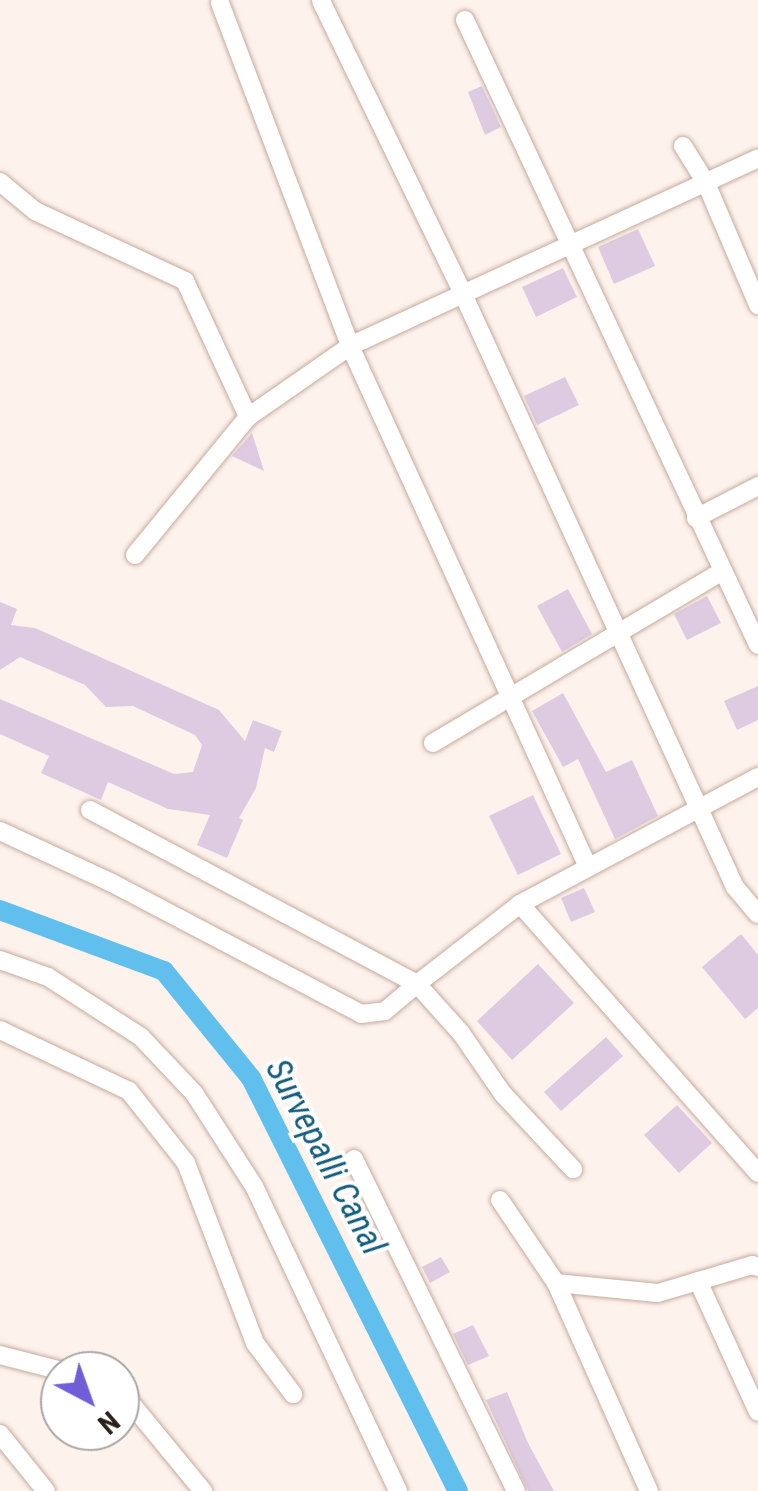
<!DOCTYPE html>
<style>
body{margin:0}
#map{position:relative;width:758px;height:1491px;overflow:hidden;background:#fef2ed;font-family:"Roboto Condensed",sans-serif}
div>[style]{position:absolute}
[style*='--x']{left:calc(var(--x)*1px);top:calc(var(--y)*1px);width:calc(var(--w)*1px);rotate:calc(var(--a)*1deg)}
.canal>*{height:20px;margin:-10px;padding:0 10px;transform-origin:10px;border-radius:10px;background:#61bfee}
.building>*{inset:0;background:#decbe1}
.roads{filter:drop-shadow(0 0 2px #c5ab9d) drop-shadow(0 0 2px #c5ab9d)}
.minor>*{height:18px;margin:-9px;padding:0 9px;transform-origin:9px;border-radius:9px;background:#fff}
span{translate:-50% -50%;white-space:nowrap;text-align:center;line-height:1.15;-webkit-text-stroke:8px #fff;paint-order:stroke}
.water-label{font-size:35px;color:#135c7c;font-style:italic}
.north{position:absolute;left:40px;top:1351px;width:100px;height:100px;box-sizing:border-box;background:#fff;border:2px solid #aaa6a4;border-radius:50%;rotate:139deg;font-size:28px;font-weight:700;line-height:40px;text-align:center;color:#2b211c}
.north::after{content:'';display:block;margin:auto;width:35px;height:45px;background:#6f5ed8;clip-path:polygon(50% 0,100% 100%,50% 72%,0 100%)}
</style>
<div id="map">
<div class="canal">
<div style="--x:0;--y:910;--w:175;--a:20.4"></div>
<div style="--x:164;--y:971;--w:138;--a:50.9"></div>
<div style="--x:251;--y:1078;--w:462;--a:63.4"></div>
</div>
<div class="building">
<div style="clip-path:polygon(482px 86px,501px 127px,485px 135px,468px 92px)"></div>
<div style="clip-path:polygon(638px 229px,655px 266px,614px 284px,598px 247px)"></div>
<div style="clip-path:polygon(563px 268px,577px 297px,536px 317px,522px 287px)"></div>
<div style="clip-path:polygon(565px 377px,579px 405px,537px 425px,524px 396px)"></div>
<div style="clip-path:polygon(252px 433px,264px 471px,232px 456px)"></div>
<div style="clip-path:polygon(568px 589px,592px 634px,562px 652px,537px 606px)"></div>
<div style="clip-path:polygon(707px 596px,721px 623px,687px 640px,674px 614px)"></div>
<div style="clip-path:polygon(0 602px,17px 609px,11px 625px,35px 628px,219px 710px,245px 741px,253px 720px,282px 731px,274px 752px,265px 748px,256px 788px,239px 818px,243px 820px,227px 858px,197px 845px,210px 815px,168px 809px,108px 782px,101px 800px,41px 773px,49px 756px,0 734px,0 699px,174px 774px,193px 772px,202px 745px,195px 735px,133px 706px,106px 707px,85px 685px,20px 657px,0 670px)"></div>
<div style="clip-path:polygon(758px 686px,758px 720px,737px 730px,724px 701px)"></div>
<div style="clip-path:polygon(563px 693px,606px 772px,632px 760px,658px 816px,615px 839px,578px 759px,563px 767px,532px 711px)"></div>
<div style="clip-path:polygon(533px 795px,561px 854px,518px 875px,489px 816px)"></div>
<div style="clip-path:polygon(584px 888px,595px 912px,571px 922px,561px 898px)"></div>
<div style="clip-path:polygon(741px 934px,758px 955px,758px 1008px,745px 1019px,702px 967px)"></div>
<div style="clip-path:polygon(538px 964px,574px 1003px,512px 1060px,477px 1021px)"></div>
<div style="clip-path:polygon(606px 1037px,623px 1056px,561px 1111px,544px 1092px)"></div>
<div style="clip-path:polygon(677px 1105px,712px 1143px,679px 1173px,644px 1135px)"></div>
<div style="clip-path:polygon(441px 1257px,450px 1272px,430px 1283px,422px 1267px)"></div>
<div style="clip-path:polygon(473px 1325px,489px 1356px,468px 1365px,453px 1334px)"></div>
<div style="clip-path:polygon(507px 1392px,528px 1443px,554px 1491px,528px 1491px,486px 1400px)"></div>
</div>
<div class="roads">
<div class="minor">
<div style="--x:321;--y:1;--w:326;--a:64.1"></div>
<div style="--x:463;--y:294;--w:652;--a:65.36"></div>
<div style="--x:735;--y:887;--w:35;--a:50"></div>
<div style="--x:220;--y:3;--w:367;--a:69.2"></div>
<div style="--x:350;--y:346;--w:573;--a:65.45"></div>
<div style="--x:465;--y:20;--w:690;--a:64.88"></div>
<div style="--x:683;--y:146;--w:44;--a:58.1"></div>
<div style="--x:706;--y:183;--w:133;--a:66.9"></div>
<div style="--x:0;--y:182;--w:45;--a:39.6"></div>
<div style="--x:35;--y:211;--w:166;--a:25"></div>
<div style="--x:185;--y:281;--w:150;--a:65.1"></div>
<div style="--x:696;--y:518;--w:70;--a:-27.3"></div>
<div style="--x:135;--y:555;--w:178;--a:-50.7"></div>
<div style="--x:248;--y:417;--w:124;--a:-34.8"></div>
<div style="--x:350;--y:346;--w:449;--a:-24.7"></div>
<div style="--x:433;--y:743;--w:335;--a:-30.7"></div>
<div style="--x:90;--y:810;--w:370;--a:28"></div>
<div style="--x:417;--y:984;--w:130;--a:-37.8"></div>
<div style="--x:520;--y:904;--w:270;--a:-28.1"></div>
<div style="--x:0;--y:831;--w:123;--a:24.9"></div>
<div style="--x:112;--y:883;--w:281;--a:27.7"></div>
<div style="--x:361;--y:1014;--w:24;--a:-7"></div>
<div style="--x:385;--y:1011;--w:42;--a:-40.2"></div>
<div style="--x:417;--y:984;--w:66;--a:48.1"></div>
<div style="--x:461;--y:1033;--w:74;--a:55.5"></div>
<div style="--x:503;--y:1094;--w:103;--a:47"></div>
<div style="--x:520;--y:904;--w:359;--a:48.5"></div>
<div style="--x:0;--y:960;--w:51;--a:19.5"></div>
<div style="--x:48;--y:977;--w:111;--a:32.8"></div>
<div style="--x:141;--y:1037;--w:77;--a:46.6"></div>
<div style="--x:194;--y:1093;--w:111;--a:57.2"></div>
<div style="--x:254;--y:1186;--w:337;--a:64.7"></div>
<div style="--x:0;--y:1030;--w:143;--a:25.3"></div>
<div style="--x:129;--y:1091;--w:92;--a:51.6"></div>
<div style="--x:186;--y:1163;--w:193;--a:69"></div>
<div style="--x:255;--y:1343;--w:64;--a:53.3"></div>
<div style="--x:354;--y:1159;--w:369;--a:64"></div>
<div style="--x:500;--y:1200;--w:100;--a:56"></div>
<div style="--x:556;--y:1283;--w:102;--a:5.6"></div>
<div style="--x:658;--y:1293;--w:98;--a:-16.6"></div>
<div style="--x:752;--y:1265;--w:6;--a:18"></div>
<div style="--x:698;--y:1281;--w:144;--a:65.4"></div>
<div style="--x:556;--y:1283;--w:228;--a:65.9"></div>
<div style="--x:0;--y:1355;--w:64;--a:14.5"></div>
<div style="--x:120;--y:1390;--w:131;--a:50.6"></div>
<div style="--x:0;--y:1434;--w:73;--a:51.1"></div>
</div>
</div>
<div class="water-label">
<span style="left:325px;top:1157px;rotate:62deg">Survepalli Canal</span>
</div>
<div class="north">N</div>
</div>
